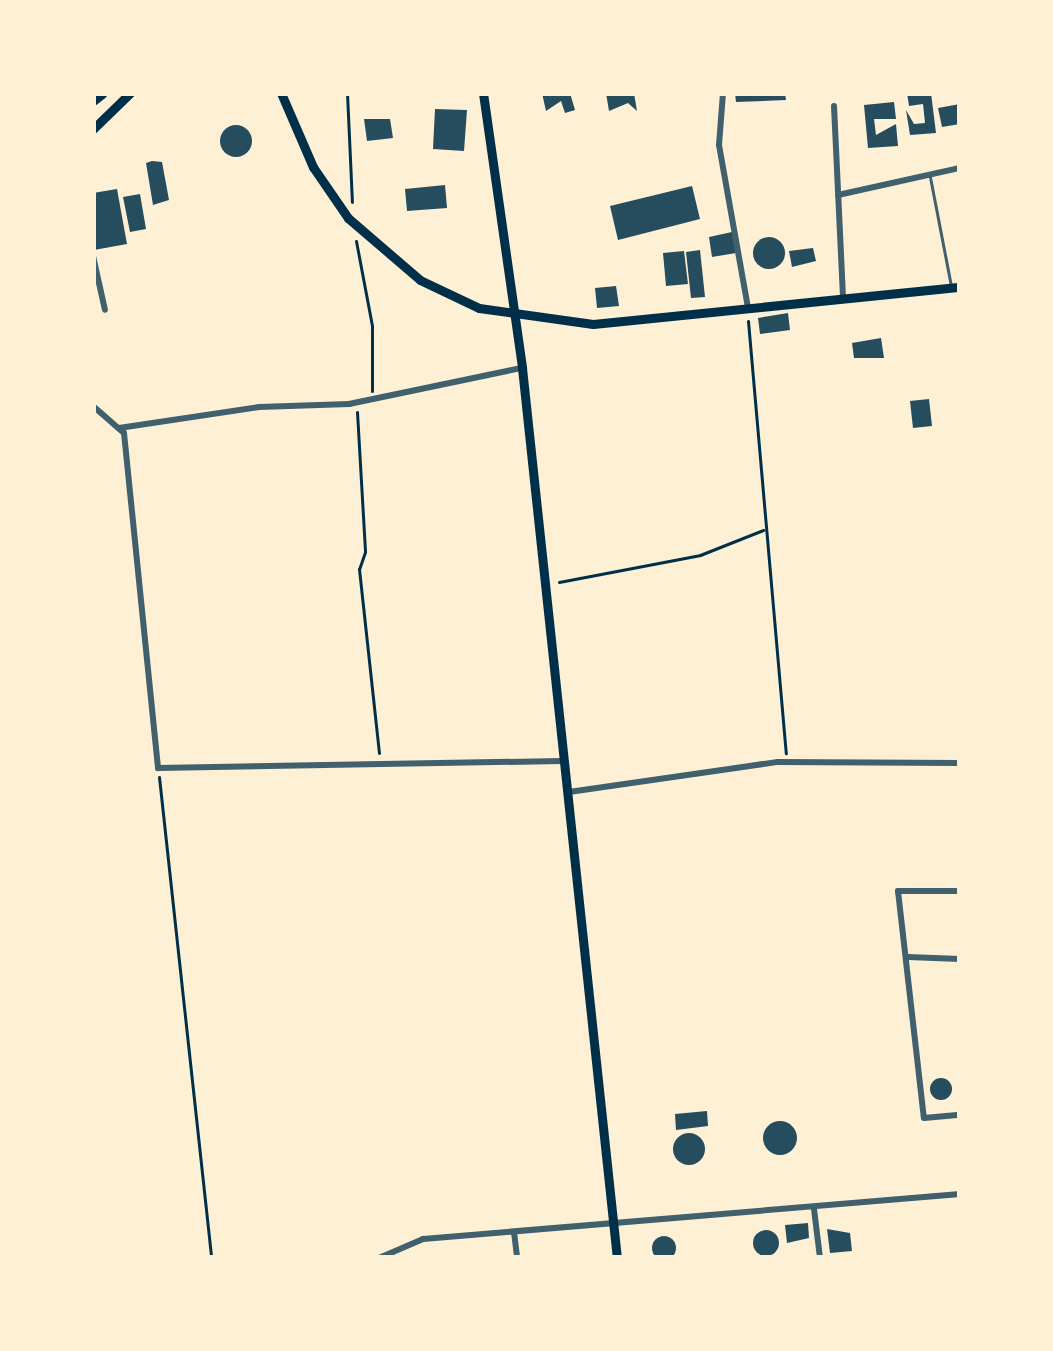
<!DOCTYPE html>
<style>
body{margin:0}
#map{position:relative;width:1053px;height:1351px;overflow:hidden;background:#fdf0d5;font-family:"PT Sans",sans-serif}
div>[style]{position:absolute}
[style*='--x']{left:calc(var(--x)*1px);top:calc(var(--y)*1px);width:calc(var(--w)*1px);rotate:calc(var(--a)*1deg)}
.building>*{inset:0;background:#264d5e}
.round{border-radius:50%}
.path>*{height:3px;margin:-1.5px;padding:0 1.5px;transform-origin:1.5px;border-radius:1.5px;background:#003049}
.service>*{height:3px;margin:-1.5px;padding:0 1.5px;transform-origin:1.5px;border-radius:1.5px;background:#3f606c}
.minor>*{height:6px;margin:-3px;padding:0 3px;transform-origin:3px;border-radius:3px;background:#3f606c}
.secondary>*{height:9px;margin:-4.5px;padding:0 4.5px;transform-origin:4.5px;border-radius:4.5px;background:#003049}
.motorway>*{height:12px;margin:-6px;padding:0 6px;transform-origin:6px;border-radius:6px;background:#003049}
span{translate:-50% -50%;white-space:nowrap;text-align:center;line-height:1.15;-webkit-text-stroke:10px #fdf0d5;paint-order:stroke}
.frame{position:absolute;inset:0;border:96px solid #fdf0d5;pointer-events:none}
</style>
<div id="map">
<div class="building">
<div style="clip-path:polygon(542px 93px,570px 93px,575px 110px,565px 113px,561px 101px,546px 111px)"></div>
<div style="clip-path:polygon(606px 93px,634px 93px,637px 111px,628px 103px,609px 111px)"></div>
<div style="clip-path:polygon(735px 93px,785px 93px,786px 100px,736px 102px)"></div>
<div style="clip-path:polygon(907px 93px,931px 93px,936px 133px,910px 135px,906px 110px,914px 124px,925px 123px,923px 104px,909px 106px)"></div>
<div style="clip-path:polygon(894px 102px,896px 119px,874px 119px,876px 135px,896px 124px,898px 146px,868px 148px,864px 105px)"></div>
<div style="clip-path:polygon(960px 104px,960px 124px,942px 127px,938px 108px)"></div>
<div style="clip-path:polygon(435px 109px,467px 110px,464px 151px,433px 149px)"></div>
<div style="clip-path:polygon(364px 119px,390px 119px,393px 138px,367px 141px)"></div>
<div class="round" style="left:220px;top:125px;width:32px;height:32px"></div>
<div style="clip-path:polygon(152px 161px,162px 162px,169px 200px,153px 205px,146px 163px)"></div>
<div style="clip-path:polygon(445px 185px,447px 208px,407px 211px,405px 189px)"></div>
<div style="clip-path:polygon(692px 186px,700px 219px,618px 240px,610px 206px)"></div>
<div style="clip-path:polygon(117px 189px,127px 244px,94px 250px,93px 193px)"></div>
<div style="clip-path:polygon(140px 194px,146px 229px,130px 232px,123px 197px)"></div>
<div style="clip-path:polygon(732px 232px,736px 253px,712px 257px,709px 237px)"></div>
<div class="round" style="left:753px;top:237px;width:32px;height:32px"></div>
<div style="clip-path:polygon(813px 248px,816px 261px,792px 267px,789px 251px)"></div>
<div style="clip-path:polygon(700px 250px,705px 297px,691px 298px,686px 252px)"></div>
<div style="clip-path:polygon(684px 251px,688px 284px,666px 286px,663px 253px)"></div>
<div style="clip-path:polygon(616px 286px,619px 306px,597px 308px,595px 288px)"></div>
<div style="clip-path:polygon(788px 313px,790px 330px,760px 334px,758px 318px)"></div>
<div style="clip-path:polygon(881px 338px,884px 358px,854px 358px,852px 343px)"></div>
<div style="clip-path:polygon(929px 399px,932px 426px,913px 428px,910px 401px)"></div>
<div class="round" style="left:930px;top:1078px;width:22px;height:22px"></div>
<div style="clip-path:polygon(707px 1111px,708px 1126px,676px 1130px,675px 1114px)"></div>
<div class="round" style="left:763px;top:1121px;width:34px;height:34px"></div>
<div class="round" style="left:673px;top:1133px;width:32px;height:32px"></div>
<div style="clip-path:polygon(808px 1223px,809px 1238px,787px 1243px,785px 1225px)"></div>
<div style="clip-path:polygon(827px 1229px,850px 1233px,852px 1251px,830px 1253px)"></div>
<div class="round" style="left:753px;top:1230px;width:26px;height:26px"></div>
<div class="round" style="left:652px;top:1236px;width:24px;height:24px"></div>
</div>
<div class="path">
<div style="--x:347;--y:93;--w:109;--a:87.4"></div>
<div style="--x:356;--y:241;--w:86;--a:79.3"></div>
<div style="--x:372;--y:326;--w:65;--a:90"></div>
<div style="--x:748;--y:321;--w:434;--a:85"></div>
<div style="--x:357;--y:412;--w:140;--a:86.7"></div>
<div style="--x:365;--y:552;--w:18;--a:109"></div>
<div style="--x:359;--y:569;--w:185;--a:83.8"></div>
<div style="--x:559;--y:582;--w:144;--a:-10.8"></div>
<div style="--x:700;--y:555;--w:68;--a:-21.6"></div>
<div style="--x:159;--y:777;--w:484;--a:83.8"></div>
</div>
<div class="service">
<div style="--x:930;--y:177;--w:111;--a:79.1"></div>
</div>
<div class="minor">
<div style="--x:388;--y:93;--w:104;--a:0"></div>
<div style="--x:723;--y:93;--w:52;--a:94.4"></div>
<div style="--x:719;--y:145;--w:165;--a:79.9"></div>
<div style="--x:834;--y:106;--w:191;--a:87.3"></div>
<div style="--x:838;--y:195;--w:125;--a:-12.5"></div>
<div style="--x:93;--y:256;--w:55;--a:77.5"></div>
<div style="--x:93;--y:406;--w:41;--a:41.1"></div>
<div style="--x:124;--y:433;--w:337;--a:84.2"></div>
<div style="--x:158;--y:768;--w:404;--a:-1"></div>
<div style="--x:119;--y:428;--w:142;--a:-8.5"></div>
<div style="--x:259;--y:407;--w:90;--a:-1.9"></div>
<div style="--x:349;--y:404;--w:177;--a:-11.8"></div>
<div style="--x:569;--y:792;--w:211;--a:-8.2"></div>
<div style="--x:778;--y:762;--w:182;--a:0.3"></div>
<div style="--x:960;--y:891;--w:62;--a:180"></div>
<div style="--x:898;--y:891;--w:228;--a:83.5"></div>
<div style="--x:924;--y:1118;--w:36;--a:-5"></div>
<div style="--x:908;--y:957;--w:52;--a:2.2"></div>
<div style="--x:960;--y:1124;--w:2;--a:90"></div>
<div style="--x:814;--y:1209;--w:49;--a:83"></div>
<div style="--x:514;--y:1232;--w:26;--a:83"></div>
<div style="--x:379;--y:1258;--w:48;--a:-23.4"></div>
<div style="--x:423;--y:1239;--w:539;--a:-4.79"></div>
</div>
<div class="secondary">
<div style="--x:281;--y:93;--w:81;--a:66.6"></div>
<div style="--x:313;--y:167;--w:62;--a:55.5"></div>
<div style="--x:348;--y:218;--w:95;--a:40.7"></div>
<div style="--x:420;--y:280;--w:65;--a:25.4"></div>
<div style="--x:479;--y:308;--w:115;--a:8"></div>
<div style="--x:593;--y:324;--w:369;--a:-5.8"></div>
<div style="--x:483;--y:93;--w:278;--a:81.9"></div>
<div style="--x:522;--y:368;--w:895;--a:83.91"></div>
<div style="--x:93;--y:129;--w:52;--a:-44.2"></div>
</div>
<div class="motorway">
<div style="--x:93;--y:100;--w:11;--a:-38"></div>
</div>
<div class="frame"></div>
</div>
